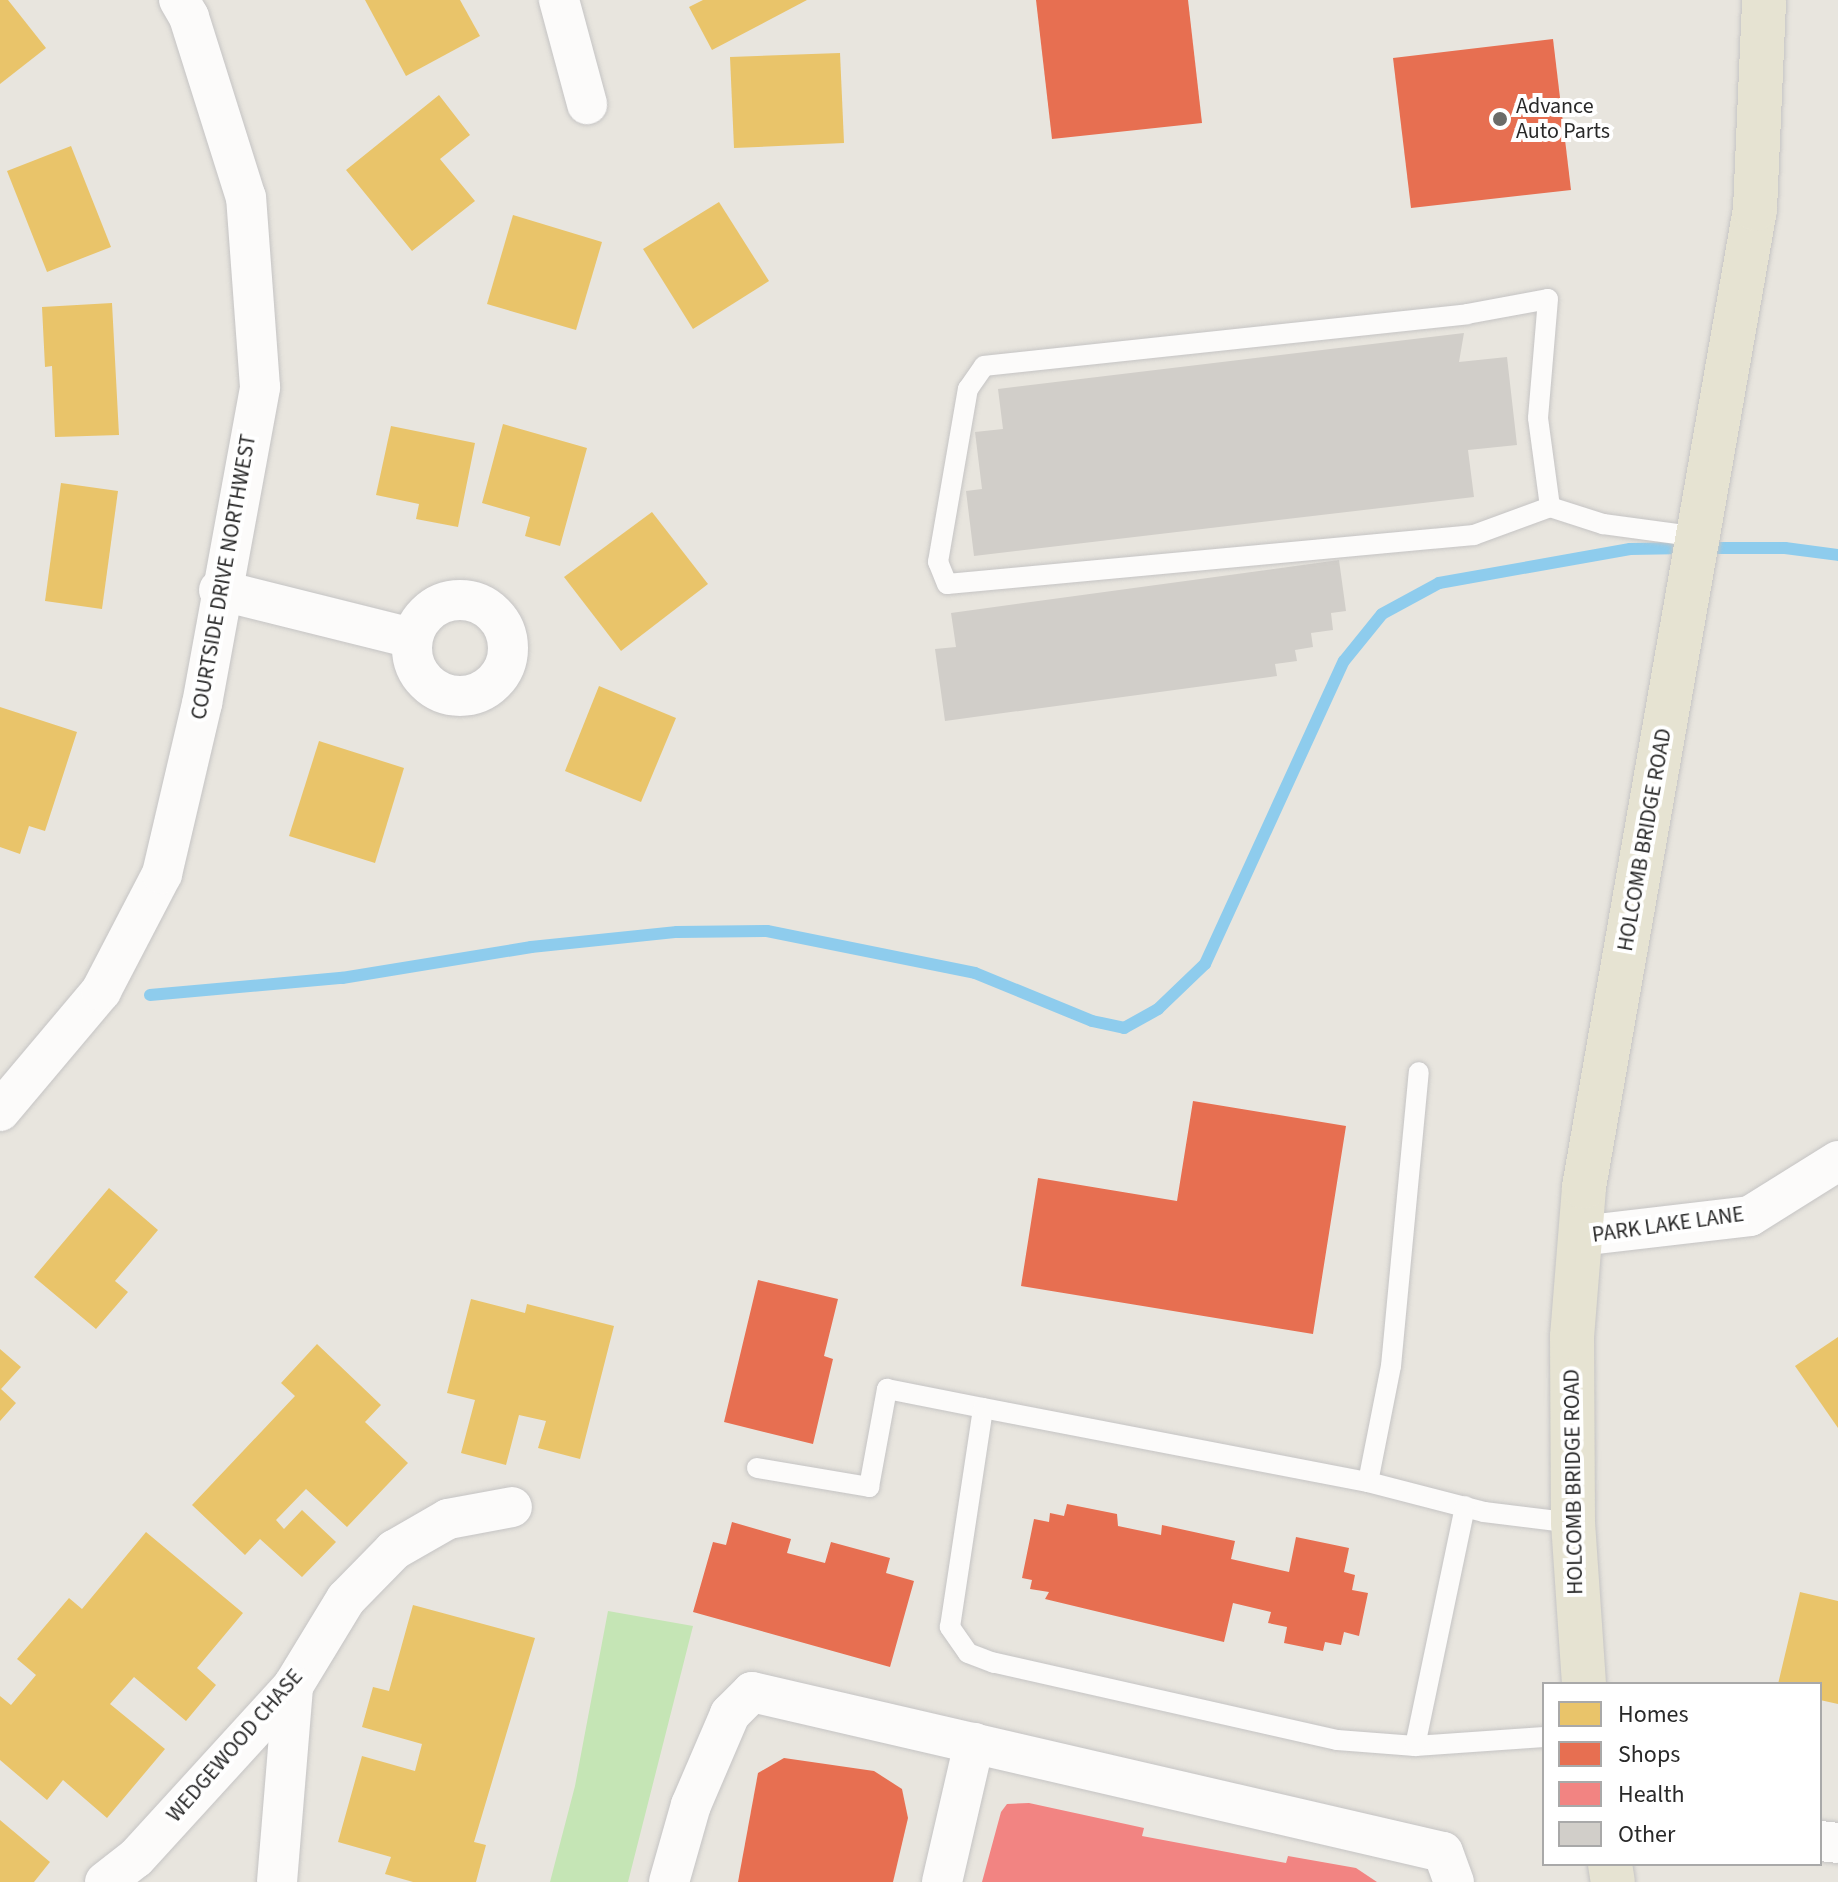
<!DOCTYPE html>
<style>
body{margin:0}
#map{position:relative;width:1838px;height:1882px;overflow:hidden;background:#e8e5de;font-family:"Source Sans 3",sans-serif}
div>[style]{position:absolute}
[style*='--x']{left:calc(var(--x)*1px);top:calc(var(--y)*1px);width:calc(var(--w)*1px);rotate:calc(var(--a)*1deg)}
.green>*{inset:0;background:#c5e5b5}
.homes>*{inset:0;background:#e9c46a}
.shops>*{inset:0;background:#e76f51}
.health>*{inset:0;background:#f28482}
.stream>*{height:12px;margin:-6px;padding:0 6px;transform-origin:6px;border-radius:6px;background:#8ecced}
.building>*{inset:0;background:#d1cec9}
.roads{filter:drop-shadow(0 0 2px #c5c4c4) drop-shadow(0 0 2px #c5c4c4)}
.lane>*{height:20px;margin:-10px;padding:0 10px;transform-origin:10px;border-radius:10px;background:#fcfbfa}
.street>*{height:40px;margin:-20px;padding:0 20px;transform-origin:20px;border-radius:20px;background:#fcfbfa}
.street>.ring{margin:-20px;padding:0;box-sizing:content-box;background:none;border:40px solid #fcfbfa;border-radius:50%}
.primary>*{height:44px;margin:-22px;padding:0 22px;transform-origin:22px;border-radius:22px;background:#e6e3d2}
.dots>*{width:22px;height:22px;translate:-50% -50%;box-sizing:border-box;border:4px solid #fff;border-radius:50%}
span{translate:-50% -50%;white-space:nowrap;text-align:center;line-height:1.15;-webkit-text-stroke:8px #fff;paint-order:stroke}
.poi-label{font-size:22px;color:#292929}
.left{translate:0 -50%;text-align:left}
.street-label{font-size:22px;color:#292929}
.legend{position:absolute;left:1542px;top:1682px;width:280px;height:184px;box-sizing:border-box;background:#fff;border:2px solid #a9a9a9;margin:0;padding:10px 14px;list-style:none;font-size:24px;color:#292929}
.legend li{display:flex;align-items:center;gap:16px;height:40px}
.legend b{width:40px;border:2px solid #a9a9a9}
</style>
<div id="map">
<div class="green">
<div style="clip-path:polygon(608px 1611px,693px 1626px,628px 1882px,550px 1882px,575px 1786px)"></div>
</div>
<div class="homes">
<div style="clip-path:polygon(0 0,8px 0,46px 48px,0 84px)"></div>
<div style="clip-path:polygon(365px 0,460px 0,480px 36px,406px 76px)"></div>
<div style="clip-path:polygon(703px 0,807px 0,712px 50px,689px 7px)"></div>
<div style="clip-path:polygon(840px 53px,844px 143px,734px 148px,730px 57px)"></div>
<div style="clip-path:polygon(439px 95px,470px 135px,440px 159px,475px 201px,412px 251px,346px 170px)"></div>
<div style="clip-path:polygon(71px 146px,111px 247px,47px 272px,7px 171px)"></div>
<div style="clip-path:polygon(719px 202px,769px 281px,693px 329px,643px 249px)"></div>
<div style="clip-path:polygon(513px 215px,602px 242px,576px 330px,487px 304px)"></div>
<div style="clip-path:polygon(112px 303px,119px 435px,55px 437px,52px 366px,45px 367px,42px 307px)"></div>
<div style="clip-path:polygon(503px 424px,587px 448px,560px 546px,525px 536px,530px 517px,482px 503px)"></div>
<div style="clip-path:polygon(391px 426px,475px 443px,458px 527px,416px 519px,419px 504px,376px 495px)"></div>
<div style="clip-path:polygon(61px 483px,118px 491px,102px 609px,45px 601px)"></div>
<div style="clip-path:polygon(652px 512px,708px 584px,621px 651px,564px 577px)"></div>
<div style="clip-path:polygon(599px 686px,676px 718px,641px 802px,565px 771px)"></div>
<div style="clip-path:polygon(0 707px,77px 732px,45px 831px,29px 826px,20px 854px,0 847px)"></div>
<div style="clip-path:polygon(319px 741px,404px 768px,375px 863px,289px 836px)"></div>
<div style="clip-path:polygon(109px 1188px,158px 1230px,115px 1281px,128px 1292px,96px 1329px,34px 1277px)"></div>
<div style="clip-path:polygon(471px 1299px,525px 1313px,527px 1304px,614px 1326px,580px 1459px,538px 1448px,546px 1421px,519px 1415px,506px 1465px,461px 1453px,475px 1400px,447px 1393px)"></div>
<div style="clip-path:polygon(1838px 1337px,1838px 1428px,1795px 1366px)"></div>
<div style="clip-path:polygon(317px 1344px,381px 1405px,365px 1422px,408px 1463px,347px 1527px,306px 1489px,276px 1520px,284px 1529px,302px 1510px,336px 1542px,302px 1577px,260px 1539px,245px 1555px,192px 1505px,295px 1396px,281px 1383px)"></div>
<div style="clip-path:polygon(0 1349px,21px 1367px,1px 1389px,16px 1403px,0 1421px)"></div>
<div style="clip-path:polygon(146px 1532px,243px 1613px,197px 1668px,216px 1685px,186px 1721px,134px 1677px,110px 1704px,165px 1749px,107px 1818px,63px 1780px,47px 1800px,0 1760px,0 1696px,11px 1705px,36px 1675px,17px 1659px,69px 1598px,82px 1609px)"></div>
<div style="clip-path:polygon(1800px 1592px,1838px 1601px,1838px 1704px,1820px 1700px,1820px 1684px,1778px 1684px)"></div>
<div style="clip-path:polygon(413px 1605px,535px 1638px,474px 1842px,486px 1845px,476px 1882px,413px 1882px,385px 1874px,391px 1857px,338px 1842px,362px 1756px,415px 1771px,422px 1744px,362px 1727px,373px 1687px,389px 1691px)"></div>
<div style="clip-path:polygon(0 1820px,50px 1862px,34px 1882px,0 1882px)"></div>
</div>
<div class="shops">
<div style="clip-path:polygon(1036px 0,1188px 0,1202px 123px,1052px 139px)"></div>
<div style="clip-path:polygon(1553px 39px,1571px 190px,1411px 208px,1393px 58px)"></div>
<div style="clip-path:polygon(1193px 1101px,1346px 1126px,1313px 1334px,1021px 1286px,1038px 1178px,1177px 1201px)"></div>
<div style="clip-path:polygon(758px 1280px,838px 1299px,824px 1356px,833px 1359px,813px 1444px,724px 1422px)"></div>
<div style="clip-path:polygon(1067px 1504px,1117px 1514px,1118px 1526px,1161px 1535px,1162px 1525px,1235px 1541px,1231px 1559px,1289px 1572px,1296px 1537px,1349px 1548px,1344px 1572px,1355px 1575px,1352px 1590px,1368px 1593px,1359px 1636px,1344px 1632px,1341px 1645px,1325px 1642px,1323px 1651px,1284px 1643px,1287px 1627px,1268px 1623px,1271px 1612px,1233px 1603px,1224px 1642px,1045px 1599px,1049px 1592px,1030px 1589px,1032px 1580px,1022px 1578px,1034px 1519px,1049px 1522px,1050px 1513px,1064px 1516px)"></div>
<div style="clip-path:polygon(732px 1522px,791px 1539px,787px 1553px,825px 1563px,831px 1542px,890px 1558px,886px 1573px,914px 1581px,890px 1667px,693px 1612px,713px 1542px,726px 1545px)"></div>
<div style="clip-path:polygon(784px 1758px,874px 1771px,902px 1789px,908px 1818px,893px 1882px,738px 1882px,758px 1773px)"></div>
</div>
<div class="health">
<div style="clip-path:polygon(1029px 1803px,1144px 1828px,1142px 1836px,1286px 1863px,1288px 1856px,1356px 1868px,1377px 1882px,982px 1882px,1001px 1812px,1007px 1804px)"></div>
</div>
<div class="stream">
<div style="--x:1705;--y:548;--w:80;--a:0"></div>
<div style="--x:1785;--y:548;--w:53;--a:7.5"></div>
<div style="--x:150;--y:995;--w:193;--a:-5.1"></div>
<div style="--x:342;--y:978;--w:192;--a:-9.3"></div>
<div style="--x:531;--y:947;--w:147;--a:-5.9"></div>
<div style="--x:677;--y:932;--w:90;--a:-0.6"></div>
<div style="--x:767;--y:931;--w:212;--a:11.4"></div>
<div style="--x:975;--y:973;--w:126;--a:22.3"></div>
<div style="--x:1092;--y:1021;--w:33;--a:12"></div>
<div style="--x:1124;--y:1028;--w:39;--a:-29"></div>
<div style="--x:1158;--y:1009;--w:65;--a:-43.8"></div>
<div style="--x:1205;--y:964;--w:333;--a:-65.4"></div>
<div style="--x:1344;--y:661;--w:60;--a:-51"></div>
<div style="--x:1382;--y:614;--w:65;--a:-28.5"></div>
<div style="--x:1439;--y:583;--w:194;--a:-10.1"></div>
<div style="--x:1630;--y:549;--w:56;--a:-1"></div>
</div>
<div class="building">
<div style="clip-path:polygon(1464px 333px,1459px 362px,1507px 357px,1517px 445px,1468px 450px,1474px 497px,974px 556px,966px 491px,982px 489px,975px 432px,1003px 429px,998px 389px)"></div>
<div style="clip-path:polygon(1339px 560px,1346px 611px,1331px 613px,1333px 630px,1311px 633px,1313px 647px,1295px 650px,1297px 661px,1275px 664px,1277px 676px,945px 721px,935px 649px,956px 647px,951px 613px)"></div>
</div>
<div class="roads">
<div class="lane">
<div style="--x:1550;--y:507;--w:81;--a:159.8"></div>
<div style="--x:1474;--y:535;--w:529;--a:174.69"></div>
<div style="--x:947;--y:584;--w:24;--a:-112"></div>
<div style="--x:938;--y:562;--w:176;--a:-80.2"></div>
<div style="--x:968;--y:389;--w:28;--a:-55"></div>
<div style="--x:984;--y:366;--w:486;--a:-6.1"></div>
<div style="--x:1467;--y:314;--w:82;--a:-10.5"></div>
<div style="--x:1548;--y:299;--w:119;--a:94.8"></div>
<div style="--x:1538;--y:418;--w:90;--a:82.3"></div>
<div style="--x:1550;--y:507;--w:56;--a:17.8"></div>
<div style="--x:1603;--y:524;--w:97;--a:7.7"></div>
<div style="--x:757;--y:1468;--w:114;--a:9.6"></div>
<div style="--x:869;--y:1487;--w:100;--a:-79.6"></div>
<div style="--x:887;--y:1389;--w:98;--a:11.2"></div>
<div style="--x:1368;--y:1482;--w:118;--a:-78.8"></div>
<div style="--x:1391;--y:1366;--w:295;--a:-84.6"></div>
<div style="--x:1544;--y:1737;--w:129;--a:176"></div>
<div style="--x:1415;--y:1746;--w:78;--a:-175.6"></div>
<div style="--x:1337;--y:1740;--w:352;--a:-167.3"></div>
<div style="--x:994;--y:1663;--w:28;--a:-159"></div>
<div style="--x:968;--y:1653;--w:32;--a:-125"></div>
<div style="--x:950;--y:1627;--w:221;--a:-81.4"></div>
<div style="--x:983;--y:1408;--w:392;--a:10.9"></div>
<div style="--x:1368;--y:1482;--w:120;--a:14.5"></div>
<div style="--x:1484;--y:1512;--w:90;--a:7"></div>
<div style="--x:1415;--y:1746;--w:245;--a:-78.2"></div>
</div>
<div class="street">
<div style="--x:559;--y:0;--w:108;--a:74.9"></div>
<div style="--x:219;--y:590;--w:199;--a:14"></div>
<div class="ring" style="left:412px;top:600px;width:56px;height:56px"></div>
<div style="--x:0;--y:1111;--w:157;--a:-49.9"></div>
<div style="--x:101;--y:991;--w:132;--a:-62.5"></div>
<div style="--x:162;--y:874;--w:175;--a:-76.8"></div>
<div style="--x:202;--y:704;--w:322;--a:-79.6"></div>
<div style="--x:260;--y:387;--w:190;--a:-94.2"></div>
<div style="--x:246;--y:198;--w:190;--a:-107.5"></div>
<div style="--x:189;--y:17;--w:20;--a:-120"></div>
<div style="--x:1580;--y:1236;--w:171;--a:-6.7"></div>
<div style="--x:1750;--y:1216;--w:104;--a:-32"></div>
<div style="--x:1820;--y:1841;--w:18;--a:6"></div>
<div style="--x:105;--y:1882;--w:39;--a:-38"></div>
<div style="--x:136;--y:1858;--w:233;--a:-47.6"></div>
<div style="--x:293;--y:1686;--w:102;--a:-58.7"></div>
<div style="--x:346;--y:1599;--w:69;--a:-45.6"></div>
<div style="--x:394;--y:1550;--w:62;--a:-29.9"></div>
<div style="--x:448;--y:1519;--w:65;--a:-10.6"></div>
<div style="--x:277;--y:1882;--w:197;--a:-85.3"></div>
<div style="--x:669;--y:1882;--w:80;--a:-74.1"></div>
<div style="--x:691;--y:1805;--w:99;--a:-66.8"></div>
<div style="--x:730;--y:1714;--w:31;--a:-45"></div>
<div style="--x:752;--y:1692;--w:709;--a:13.04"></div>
<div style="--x:1443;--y:1852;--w:32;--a:70"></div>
<div style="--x:942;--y:1882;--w:143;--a:-77"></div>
</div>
<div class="primary">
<div style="--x:1584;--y:1684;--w:161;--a:-93.9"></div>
<div style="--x:1573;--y:1523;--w:186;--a:-90.3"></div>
<div style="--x:1572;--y:1337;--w:150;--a:-85.4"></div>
<div style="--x:1584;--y:1187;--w:993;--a:-80.08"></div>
<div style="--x:1755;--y:209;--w:209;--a:-87.5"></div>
<div style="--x:1610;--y:1864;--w:18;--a:81"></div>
</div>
</div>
<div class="dots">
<div style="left:1500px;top:119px;background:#6c6b68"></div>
</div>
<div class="poi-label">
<span class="left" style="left:1516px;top:119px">Advance<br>Auto Parts</span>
</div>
<div class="street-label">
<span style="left:224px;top:577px;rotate:-80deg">COURTSIDE DRIVE NORTHWEST</span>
<span style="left:1645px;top:840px;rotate:-80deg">HOLCOMB BRIDGE ROAD</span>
<span style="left:1668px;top:1225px;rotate:-8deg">PARK LAKE LANE</span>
<span style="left:1574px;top:1482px;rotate:-91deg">HOLCOMB BRIDGE ROAD</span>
<span style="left:235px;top:1746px;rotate:-49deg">WEDGEWOOD CHASE</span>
</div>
<ul class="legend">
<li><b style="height:22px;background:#e9c46a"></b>Homes</li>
<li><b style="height:22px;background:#e76f51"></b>Shops</li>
<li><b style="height:22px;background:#f28482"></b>Health</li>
<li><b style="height:22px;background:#d1cec9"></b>Other</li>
</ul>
</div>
